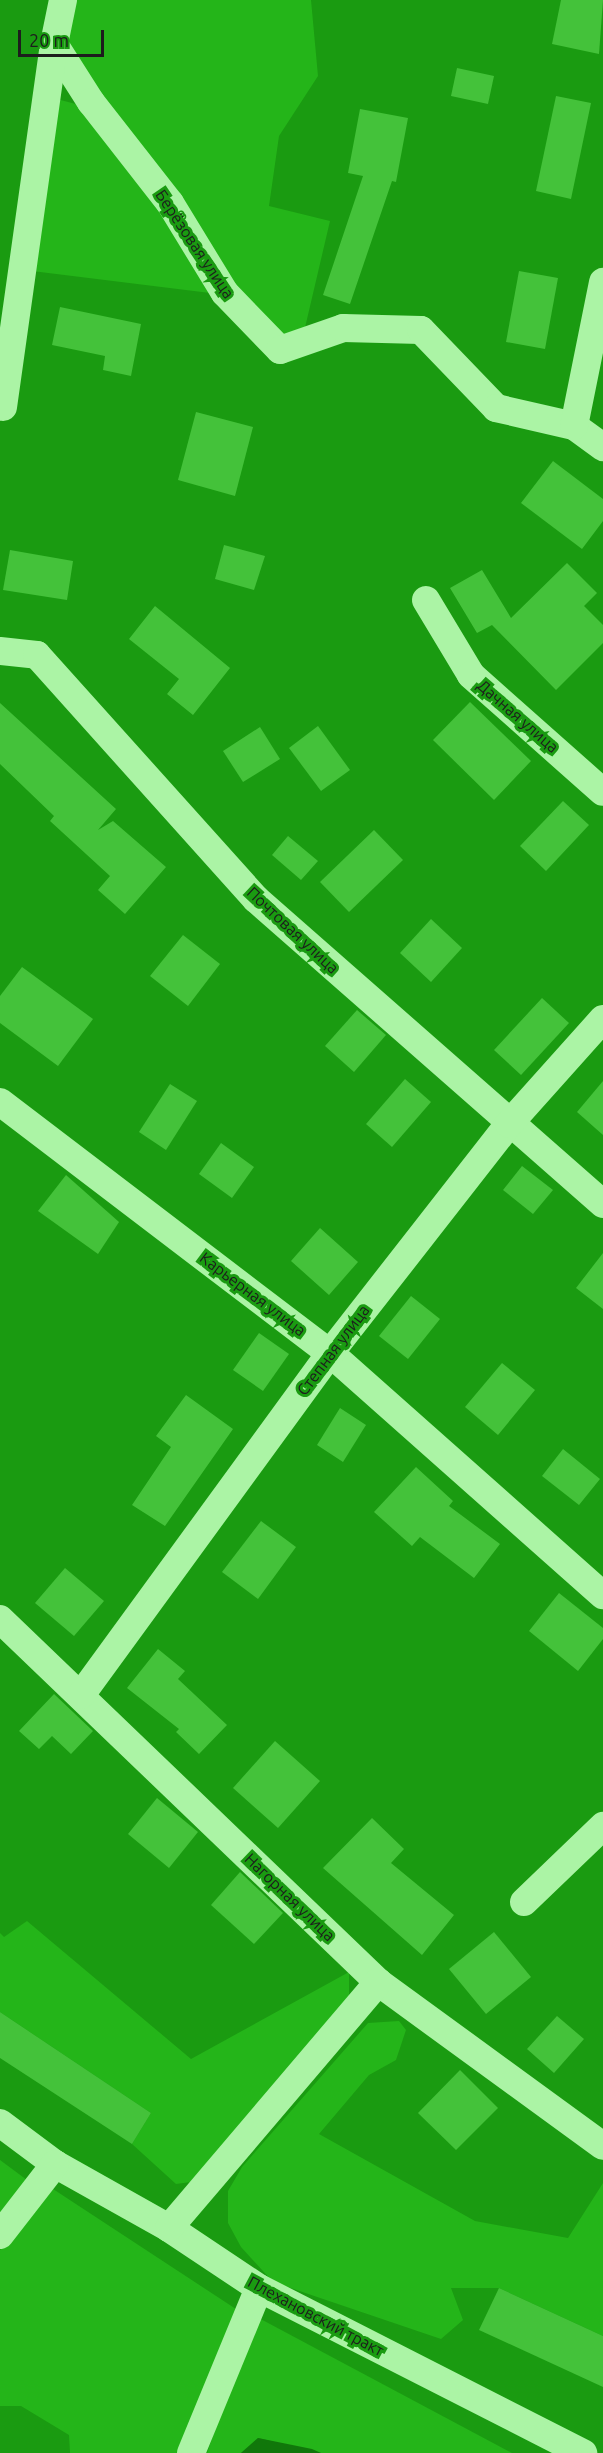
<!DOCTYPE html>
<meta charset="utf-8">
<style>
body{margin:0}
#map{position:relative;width:603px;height:2453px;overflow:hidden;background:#1a9b11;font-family:Ubuntu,sans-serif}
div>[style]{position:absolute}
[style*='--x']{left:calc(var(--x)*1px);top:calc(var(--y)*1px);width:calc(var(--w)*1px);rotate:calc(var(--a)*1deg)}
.green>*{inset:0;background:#24b519}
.water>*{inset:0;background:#10770a}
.building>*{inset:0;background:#44c23a}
.minor>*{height:28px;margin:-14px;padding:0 14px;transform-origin:14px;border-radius:14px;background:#abf4a5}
span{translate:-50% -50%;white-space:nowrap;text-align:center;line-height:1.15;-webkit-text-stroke:6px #1a9b11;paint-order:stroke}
.street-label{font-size:16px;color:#1d1d1d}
.scale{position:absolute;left:18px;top:30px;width:86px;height:27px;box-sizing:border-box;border:3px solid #1d1d1d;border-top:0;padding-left:8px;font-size:18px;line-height:21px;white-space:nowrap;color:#1d1d1d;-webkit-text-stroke:4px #1a9b11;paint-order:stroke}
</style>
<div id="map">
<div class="green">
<div style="clip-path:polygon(76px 0,311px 0,318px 76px,279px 136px,269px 206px,330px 221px,304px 332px,281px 341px,231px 288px,56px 36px)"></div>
<div style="clip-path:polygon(53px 98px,91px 108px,169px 210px,210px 293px,32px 271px)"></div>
<div style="clip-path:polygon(27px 1921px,191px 2059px,349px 1972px,349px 1997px,191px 2182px,176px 2184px,132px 2144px,151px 2113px,0 2012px,0 1933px,4px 1937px)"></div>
<div style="clip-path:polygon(399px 2021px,406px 2030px,396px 2060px,369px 2075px,319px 2134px,475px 2221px,568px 2238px,603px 2183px,603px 2336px,499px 2288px,451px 2288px,463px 2320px,441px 2339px,273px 2282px,241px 2247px,228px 2223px,228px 2191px,242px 2167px,368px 2023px)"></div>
<div style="clip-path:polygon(0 2160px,27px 2180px,0 2216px)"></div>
<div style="clip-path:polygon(50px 2187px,239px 2311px,184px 2453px,70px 2453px,69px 2435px,21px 2406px,0 2406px,0 2250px)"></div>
<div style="clip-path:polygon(255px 2316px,512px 2453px,321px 2453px,258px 2438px,241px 2453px,207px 2453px)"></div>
</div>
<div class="water">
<div style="clip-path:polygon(258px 2438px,312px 2449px,321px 2453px,241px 2453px)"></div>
</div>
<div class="building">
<div style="clip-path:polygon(561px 0,603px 0,599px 54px,552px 44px)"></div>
<div style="clip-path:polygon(457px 68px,494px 76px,488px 104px,451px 96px)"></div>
<div style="clip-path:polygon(556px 96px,591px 103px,571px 199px,536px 191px)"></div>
<div style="clip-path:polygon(360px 109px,408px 118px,396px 182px,392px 181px,350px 304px,323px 295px,363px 176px,348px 173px)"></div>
<div style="clip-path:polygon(519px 271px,558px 278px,545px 349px,506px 342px)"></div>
<div style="clip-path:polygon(60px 307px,141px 324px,131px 376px,103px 370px,105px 356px,52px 345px)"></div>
<div style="clip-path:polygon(196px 412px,253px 427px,235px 496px,178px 480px)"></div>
<div style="clip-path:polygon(553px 461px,603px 499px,603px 521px,582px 549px,521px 503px)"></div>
<div style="clip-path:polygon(224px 545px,265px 556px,254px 590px,215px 579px)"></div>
<div style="clip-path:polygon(10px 550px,73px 561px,67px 600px,3px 590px)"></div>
<div style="clip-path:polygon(567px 563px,597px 593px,584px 606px,603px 625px,603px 643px,556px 690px,492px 625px,477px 633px,450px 588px,482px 570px,511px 618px)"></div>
<div style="clip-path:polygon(155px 606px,230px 668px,193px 715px,167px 694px,179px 679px,129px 639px)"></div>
<div style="clip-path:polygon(470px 702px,531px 761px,494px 800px,433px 740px)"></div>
<div style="clip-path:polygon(0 703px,116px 809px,98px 830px,113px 821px,166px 867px,125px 914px,98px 890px,110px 876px,50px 821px,54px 816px,0 764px)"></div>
<div style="clip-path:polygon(318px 726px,350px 770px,321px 791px,289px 748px)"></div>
<div style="clip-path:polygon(260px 727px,280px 759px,243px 782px,223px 751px)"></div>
<div style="clip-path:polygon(563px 801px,589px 825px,546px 871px,520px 846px)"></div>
<div style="clip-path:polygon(374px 830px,403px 860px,349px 912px,320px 882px)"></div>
<div style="clip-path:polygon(288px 836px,318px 861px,301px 880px,272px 855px)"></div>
<div style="clip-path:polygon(431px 919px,462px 948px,431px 982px,400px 953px)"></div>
<div style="clip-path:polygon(183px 935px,220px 964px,188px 1006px,150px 976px)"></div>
<div style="clip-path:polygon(22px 967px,93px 1019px,58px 1066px,0 1023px,0 996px)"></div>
<div style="clip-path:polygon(542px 998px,569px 1023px,521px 1075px,494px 1050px)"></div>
<div style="clip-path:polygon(357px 1010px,386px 1035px,354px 1072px,325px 1046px)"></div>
<div style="clip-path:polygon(405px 1079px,431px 1102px,392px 1147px,366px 1124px)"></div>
<div style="clip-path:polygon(603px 1081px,603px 1135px,577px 1112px)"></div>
<div style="clip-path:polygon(170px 1084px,197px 1101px,166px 1150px,139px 1132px)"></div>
<div style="clip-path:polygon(221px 1143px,254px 1167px,232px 1198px,199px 1174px)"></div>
<div style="clip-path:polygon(522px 1166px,553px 1190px,533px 1214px,503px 1190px)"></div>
<div style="clip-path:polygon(66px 1175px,119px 1222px,98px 1254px,38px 1211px)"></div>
<div style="clip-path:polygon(320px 1228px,358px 1262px,329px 1295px,291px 1261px)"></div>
<div style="clip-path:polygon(603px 1253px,603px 1309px,576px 1288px)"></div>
<div style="clip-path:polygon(411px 1296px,440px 1319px,408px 1359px,379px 1336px)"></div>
<div style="clip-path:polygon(259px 1333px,289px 1354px,263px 1391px,233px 1370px)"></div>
<div style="clip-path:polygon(502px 1363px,535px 1390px,498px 1435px,465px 1407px)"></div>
<div style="clip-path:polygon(186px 1395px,233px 1429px,165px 1526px,132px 1505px,171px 1447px,156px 1436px)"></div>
<div style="clip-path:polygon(340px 1408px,366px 1425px,343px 1462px,317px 1445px)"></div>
<div style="clip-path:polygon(563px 1449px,600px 1479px,579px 1505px,542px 1476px)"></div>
<div style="clip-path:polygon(416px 1467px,453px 1501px,449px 1506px,500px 1544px,474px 1578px,420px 1537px,412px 1546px,374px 1512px)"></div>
<div style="clip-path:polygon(261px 1521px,296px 1547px,258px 1599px,222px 1572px)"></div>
<div style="clip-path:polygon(65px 1568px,104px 1601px,74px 1636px,35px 1603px)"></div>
<div style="clip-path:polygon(559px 1593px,603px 1628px,603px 1639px,578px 1671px,529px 1631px)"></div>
<div style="clip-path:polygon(158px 1649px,185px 1671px,178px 1679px,227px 1725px,199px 1754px,176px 1732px,179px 1729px,127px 1688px)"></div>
<div style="clip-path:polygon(54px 1694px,93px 1731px,71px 1754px,52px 1736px,39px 1749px,19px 1731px)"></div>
<div style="clip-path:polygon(275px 1741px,320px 1781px,278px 1828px,233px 1788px)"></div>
<div style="clip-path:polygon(157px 1798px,198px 1832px,169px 1868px,128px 1834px)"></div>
<div style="clip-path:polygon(372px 1818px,404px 1849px,391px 1863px,454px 1915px,422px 1955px,323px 1868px)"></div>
<div style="clip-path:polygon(240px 1872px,283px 1913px,254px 1944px,211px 1905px)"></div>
<div style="clip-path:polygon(494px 1932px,531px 1977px,486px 2014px,449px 1969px)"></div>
<div style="clip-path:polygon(0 2012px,151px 2113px,132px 2144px,0 2058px)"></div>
<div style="clip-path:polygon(557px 2016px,584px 2039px,554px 2073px,527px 2049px)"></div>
<div style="clip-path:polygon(460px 2070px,498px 2108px,456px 2150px,418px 2113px)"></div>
<div style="clip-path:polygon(499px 2288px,603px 2336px,603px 2387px,479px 2330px)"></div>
</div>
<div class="minor">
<div style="--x:63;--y:0;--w:45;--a:101.6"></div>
<div style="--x:54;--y:44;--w:69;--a:57.5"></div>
<div style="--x:91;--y:102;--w:128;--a:52"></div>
<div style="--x:170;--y:203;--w:105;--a:58.6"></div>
<div style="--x:225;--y:293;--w:79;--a:46"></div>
<div style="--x:280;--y:350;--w:67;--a:-19.2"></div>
<div style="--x:343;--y:328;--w:78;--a:1.5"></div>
<div style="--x:421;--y:330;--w:108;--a:46.1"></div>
<div style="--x:496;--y:408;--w:80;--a:13"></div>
<div style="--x:574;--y:426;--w:36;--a:36"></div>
<div style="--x:3;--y:407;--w:367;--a:-82"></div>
<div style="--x:574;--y:426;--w:147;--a:-78.6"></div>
<div style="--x:426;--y:600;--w:87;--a:59"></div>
<div style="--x:471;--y:675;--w:176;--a:41.6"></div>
<div style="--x:0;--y:651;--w:37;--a:6"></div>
<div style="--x:37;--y:655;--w:328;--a:48.1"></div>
<div style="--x:256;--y:899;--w:462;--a:41.3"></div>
<div style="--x:0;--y:1102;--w:415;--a:37.3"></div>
<div style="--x:330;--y:1353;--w:365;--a:41.6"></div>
<div style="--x:0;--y:1619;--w:524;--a:43.84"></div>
<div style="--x:378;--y:1982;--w:278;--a:36.1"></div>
<div style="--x:81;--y:1695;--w:423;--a:-53.9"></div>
<div style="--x:330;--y:1353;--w:291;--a:-52"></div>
<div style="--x:509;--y:1124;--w:141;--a:-48.2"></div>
<div style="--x:524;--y:1902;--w:110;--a:-43.9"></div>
<div style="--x:0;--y:2123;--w:69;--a:36.7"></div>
<div style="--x:55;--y:2164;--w:131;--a:29.3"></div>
<div style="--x:169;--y:2228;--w:108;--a:33.7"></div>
<div style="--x:259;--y:2288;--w:364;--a:27"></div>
<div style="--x:169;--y:2228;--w:323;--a:-49.6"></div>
<div style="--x:0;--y:2235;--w:90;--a:-52.2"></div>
<div style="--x:191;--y:2453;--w:178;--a:-67.6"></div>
</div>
<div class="street-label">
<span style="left:195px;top:244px;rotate:56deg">Берёзовая улица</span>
<span style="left:518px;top:716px;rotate:41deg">Дачная улица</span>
<span style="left:293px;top:930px;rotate:43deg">Почтовая улица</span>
<span style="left:253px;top:1294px;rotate:37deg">Карьерная улица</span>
<span style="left:333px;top:1350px;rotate:-53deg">Степная улица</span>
<span style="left:290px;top:1897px;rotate:44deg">Нагорная улица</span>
<span style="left:316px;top:2316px;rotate:28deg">Плехановский тракт</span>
</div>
<div class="scale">20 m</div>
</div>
